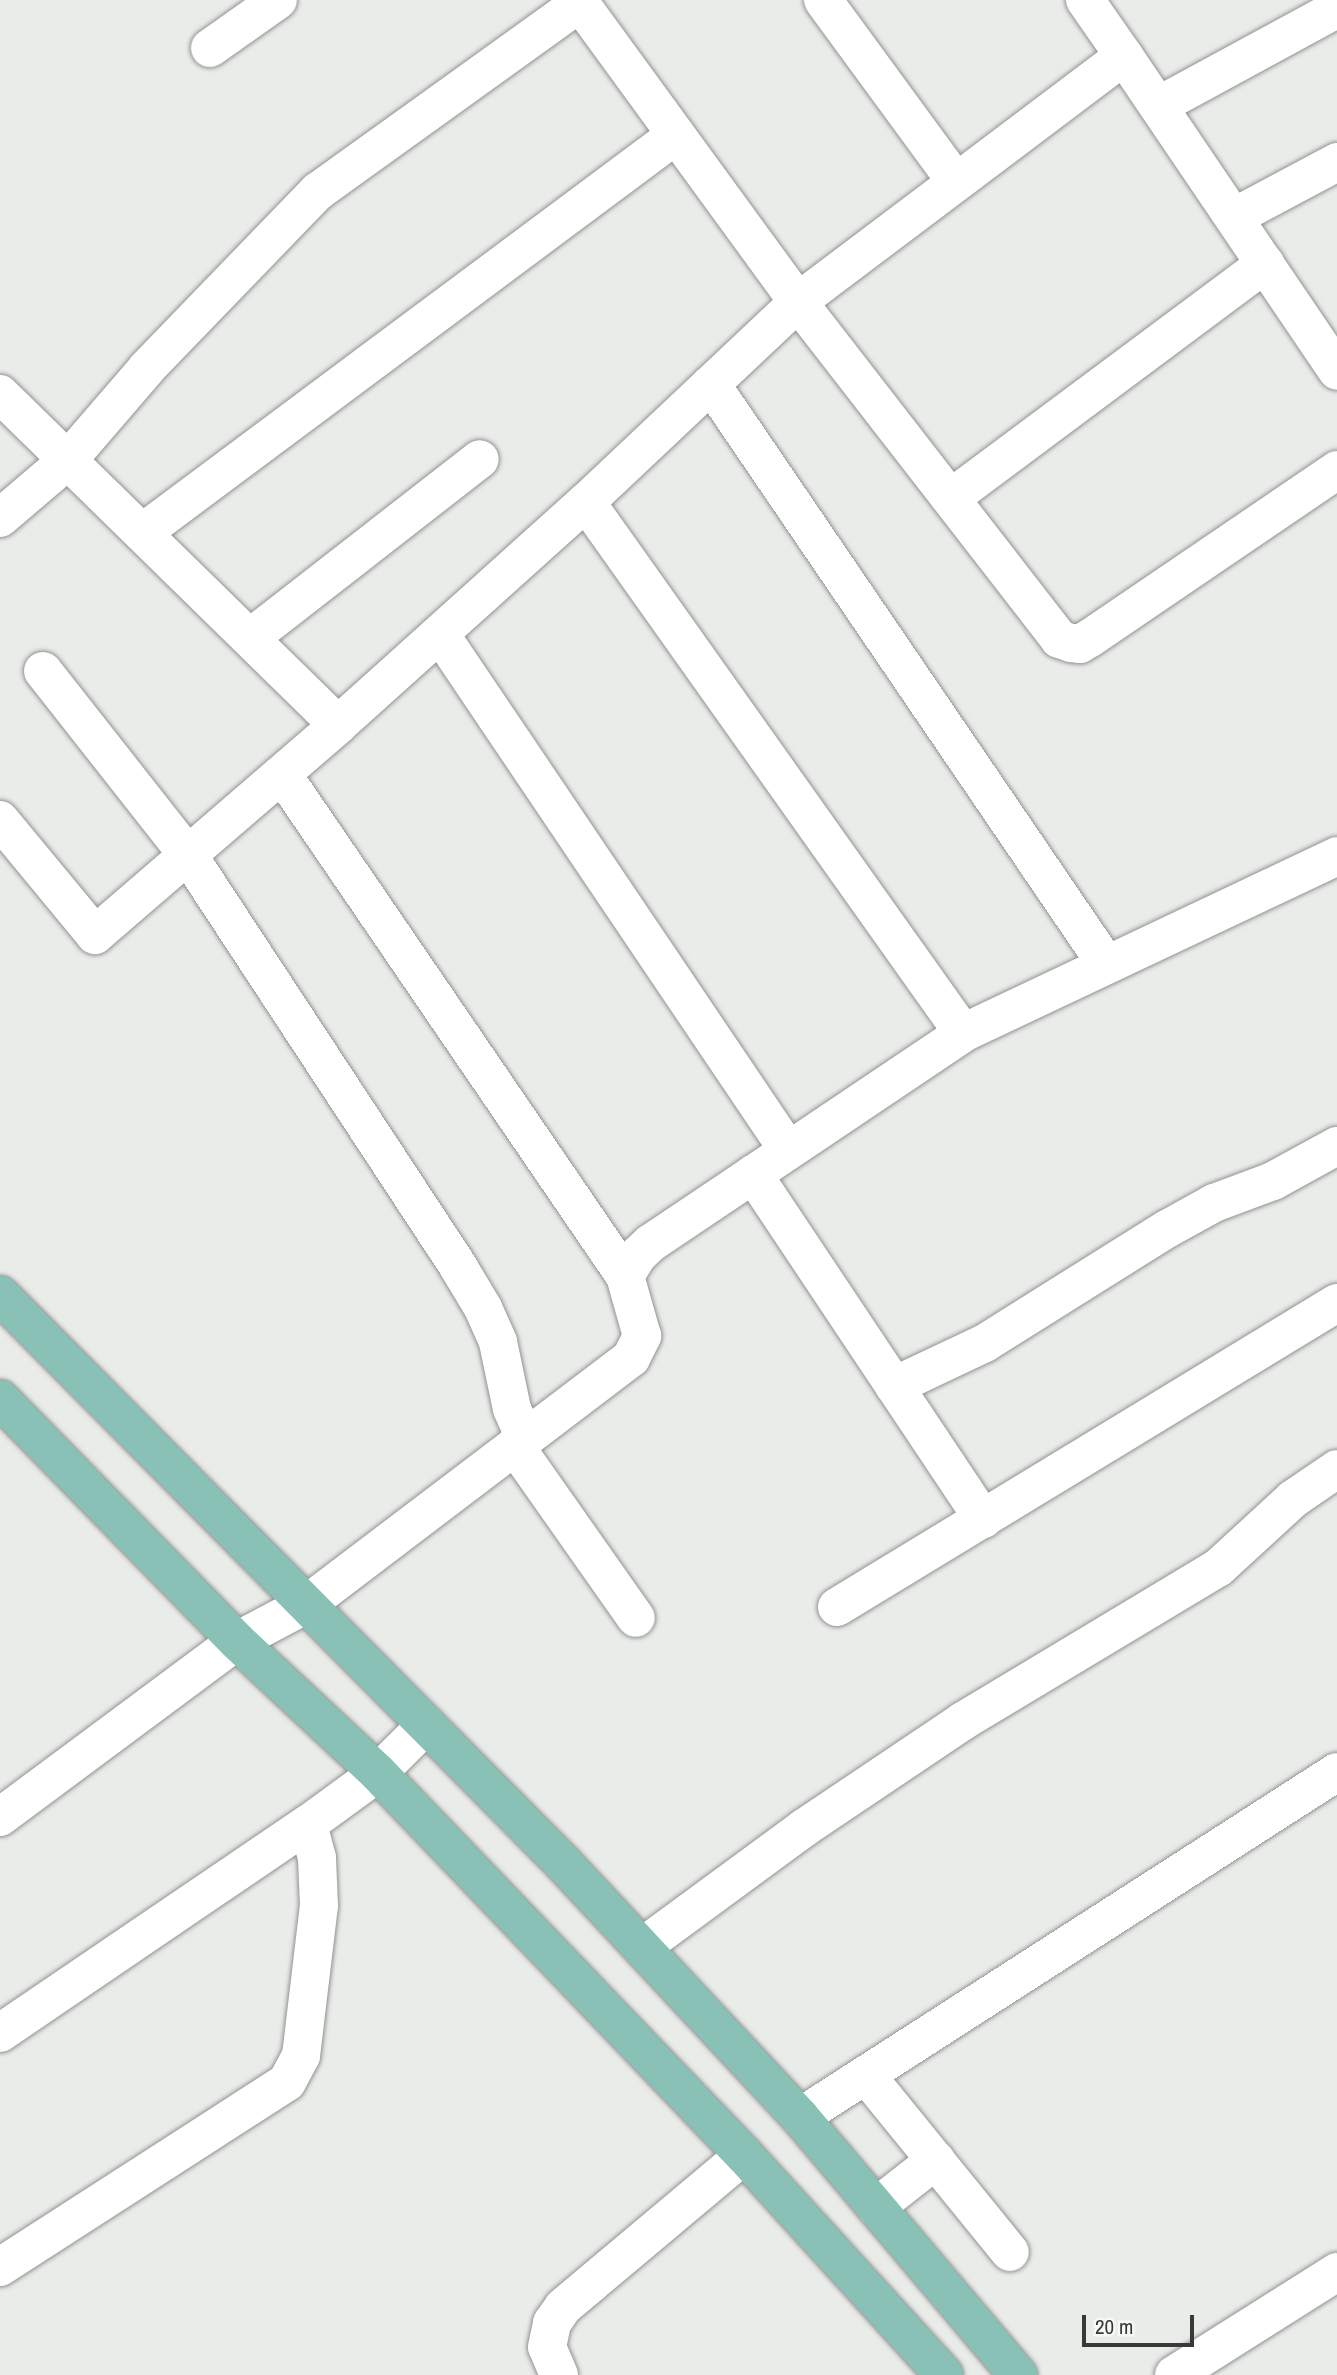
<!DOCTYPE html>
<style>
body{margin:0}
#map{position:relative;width:1337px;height:2375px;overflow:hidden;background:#e9ece9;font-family:"Archivo Narrow",sans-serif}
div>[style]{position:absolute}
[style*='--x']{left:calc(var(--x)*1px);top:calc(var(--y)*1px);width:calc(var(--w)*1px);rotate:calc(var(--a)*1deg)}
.roads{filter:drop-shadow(0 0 2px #919391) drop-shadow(0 0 2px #919391)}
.minor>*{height:38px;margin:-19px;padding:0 19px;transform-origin:19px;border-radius:19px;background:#fff}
.major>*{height:38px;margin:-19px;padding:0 19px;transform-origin:19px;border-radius:19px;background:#89c1b7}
span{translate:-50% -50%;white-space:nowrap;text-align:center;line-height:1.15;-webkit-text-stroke:6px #f6f9f6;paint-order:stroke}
.scale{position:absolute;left:1082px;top:2315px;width:112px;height:32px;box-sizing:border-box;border:4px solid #383938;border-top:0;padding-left:9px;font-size:21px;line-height:24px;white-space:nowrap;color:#383938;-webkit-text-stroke:5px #f6f9f6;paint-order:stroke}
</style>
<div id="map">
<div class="roads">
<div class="minor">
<div style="--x:823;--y:0;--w:225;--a:53.8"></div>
<div style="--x:1085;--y:0;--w:68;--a:55.1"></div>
<div style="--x:1124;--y:56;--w:408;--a:143"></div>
<div style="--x:798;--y:302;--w:426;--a:52.2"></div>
<div style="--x:1059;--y:639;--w:13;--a:18"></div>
<div style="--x:1071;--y:643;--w:9;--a:6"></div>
<div style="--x:1080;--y:644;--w:12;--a:-31"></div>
<div style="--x:1090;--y:638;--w:299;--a:-34.2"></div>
<div style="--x:210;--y:48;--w:83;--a:-35.2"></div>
<div style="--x:1124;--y:56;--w:380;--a:55.9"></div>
<div style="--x:1158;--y:106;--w:204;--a:-28.5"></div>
<div style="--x:1234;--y:217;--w:117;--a:-28.1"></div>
<div style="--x:711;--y:384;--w:702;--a:55.74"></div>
<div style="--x:0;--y:394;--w:473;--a:44.4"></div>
<div style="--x:951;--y:498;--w:392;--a:-36.7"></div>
<div style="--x:586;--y:502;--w:651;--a:54.63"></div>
<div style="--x:0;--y:518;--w:89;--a:-40.5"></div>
<div style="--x:68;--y:460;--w:121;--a:-49.3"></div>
<div style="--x:147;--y:368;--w:245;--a:-46"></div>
<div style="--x:317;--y:192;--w:324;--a:-35.7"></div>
<div style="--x:142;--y:533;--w:666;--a:-36.7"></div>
<div style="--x:440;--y:634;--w:622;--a:56"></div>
<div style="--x:250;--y:638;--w:291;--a:-37.9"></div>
<div style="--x:43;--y:671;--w:234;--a:51.8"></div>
<div style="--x:188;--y:855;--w:494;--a:56.7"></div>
<div style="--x:459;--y:1268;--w:47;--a:59"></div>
<div style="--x:483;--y:1308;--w:37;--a:66"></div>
<div style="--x:498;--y:1342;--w:68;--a:78.2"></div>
<div style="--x:512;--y:1409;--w:32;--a:66"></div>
<div style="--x:282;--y:774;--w:608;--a:55.66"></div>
<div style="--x:0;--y:820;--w:149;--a:50.4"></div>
<div style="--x:95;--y:935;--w:321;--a:-40.8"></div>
<div style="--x:338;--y:725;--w:334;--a:-42"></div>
<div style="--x:586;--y:502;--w:291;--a:-43.3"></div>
<div style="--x:798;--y:302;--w:374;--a:-126.1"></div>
<div style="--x:753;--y:1174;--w:415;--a:56.3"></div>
<div style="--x:894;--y:1386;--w:101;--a:-25.3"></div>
<div style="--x:985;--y:1343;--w:215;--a:-32.1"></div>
<div style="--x:1167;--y:1229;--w:54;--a:-29"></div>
<div style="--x:1214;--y:1203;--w:63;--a:-20.4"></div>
<div style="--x:1273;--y:1181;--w:73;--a:-28.7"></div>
<div style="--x:515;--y:1446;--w:210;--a:54.9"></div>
<div style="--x:837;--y:1607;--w:585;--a:-31.3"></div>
<div style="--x:0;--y:1817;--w:295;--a:-36.6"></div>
<div style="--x:237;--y:1641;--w:79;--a:-27.9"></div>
<div style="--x:307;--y:1604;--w:407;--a:-37.2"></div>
<div style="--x:631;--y:1358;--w:25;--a:-63"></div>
<div style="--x:642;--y:1336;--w:62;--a:-105.8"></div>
<div style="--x:625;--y:1276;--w:25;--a:-58"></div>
<div style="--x:638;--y:1255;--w:18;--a:-43"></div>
<div style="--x:651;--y:1243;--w:376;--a:-33.9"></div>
<div style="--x:963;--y:1033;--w:414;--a:-25.3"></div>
<div style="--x:642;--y:1947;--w:201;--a:-36.3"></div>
<div style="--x:804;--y:1828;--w:192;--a:-33.9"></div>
<div style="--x:963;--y:1721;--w:297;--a:-31"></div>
<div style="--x:1218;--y:1568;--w:102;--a:-42.6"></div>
<div style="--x:1293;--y:1499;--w:53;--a:-34.3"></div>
<div style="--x:0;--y:2033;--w:372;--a:-34.2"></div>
<div style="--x:308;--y:1824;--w:87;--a:-36.1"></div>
<div style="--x:378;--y:1773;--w:68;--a:-45"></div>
<div style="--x:866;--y:2075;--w:228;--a:50.9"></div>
<div style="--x:800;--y:2117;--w:638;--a:-32.72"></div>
<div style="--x:876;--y:2207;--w:76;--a:-38.1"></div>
<div style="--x:0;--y:2267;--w:341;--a:-32.8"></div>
<div style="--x:287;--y:2082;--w:30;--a:-62"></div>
<div style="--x:301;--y:2056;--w:151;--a:-83.2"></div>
<div style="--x:319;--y:1906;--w:48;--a:-92.4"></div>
<div style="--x:317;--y:1858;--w:35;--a:-105"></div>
<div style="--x:559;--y:2375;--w:30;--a:-113"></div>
<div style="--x:547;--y:2347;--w:25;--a:-78"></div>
<div style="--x:552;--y:2323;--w:19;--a:-55"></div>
<div style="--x:563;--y:2307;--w:236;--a:-40"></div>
<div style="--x:1174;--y:2375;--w:193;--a:-32.3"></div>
</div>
<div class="major">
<div style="--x:0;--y:1295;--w:801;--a:45.25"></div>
<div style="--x:564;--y:1864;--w:346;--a:47"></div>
<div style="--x:800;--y:2117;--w:338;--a:49.8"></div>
<div style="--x:0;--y:1399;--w:339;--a:45.6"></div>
<div style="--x:237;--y:1641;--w:193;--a:43.1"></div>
<div style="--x:378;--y:1773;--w:529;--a:46.23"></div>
<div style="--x:744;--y:2155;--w:297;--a:47.7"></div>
</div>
</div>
<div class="scale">20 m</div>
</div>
